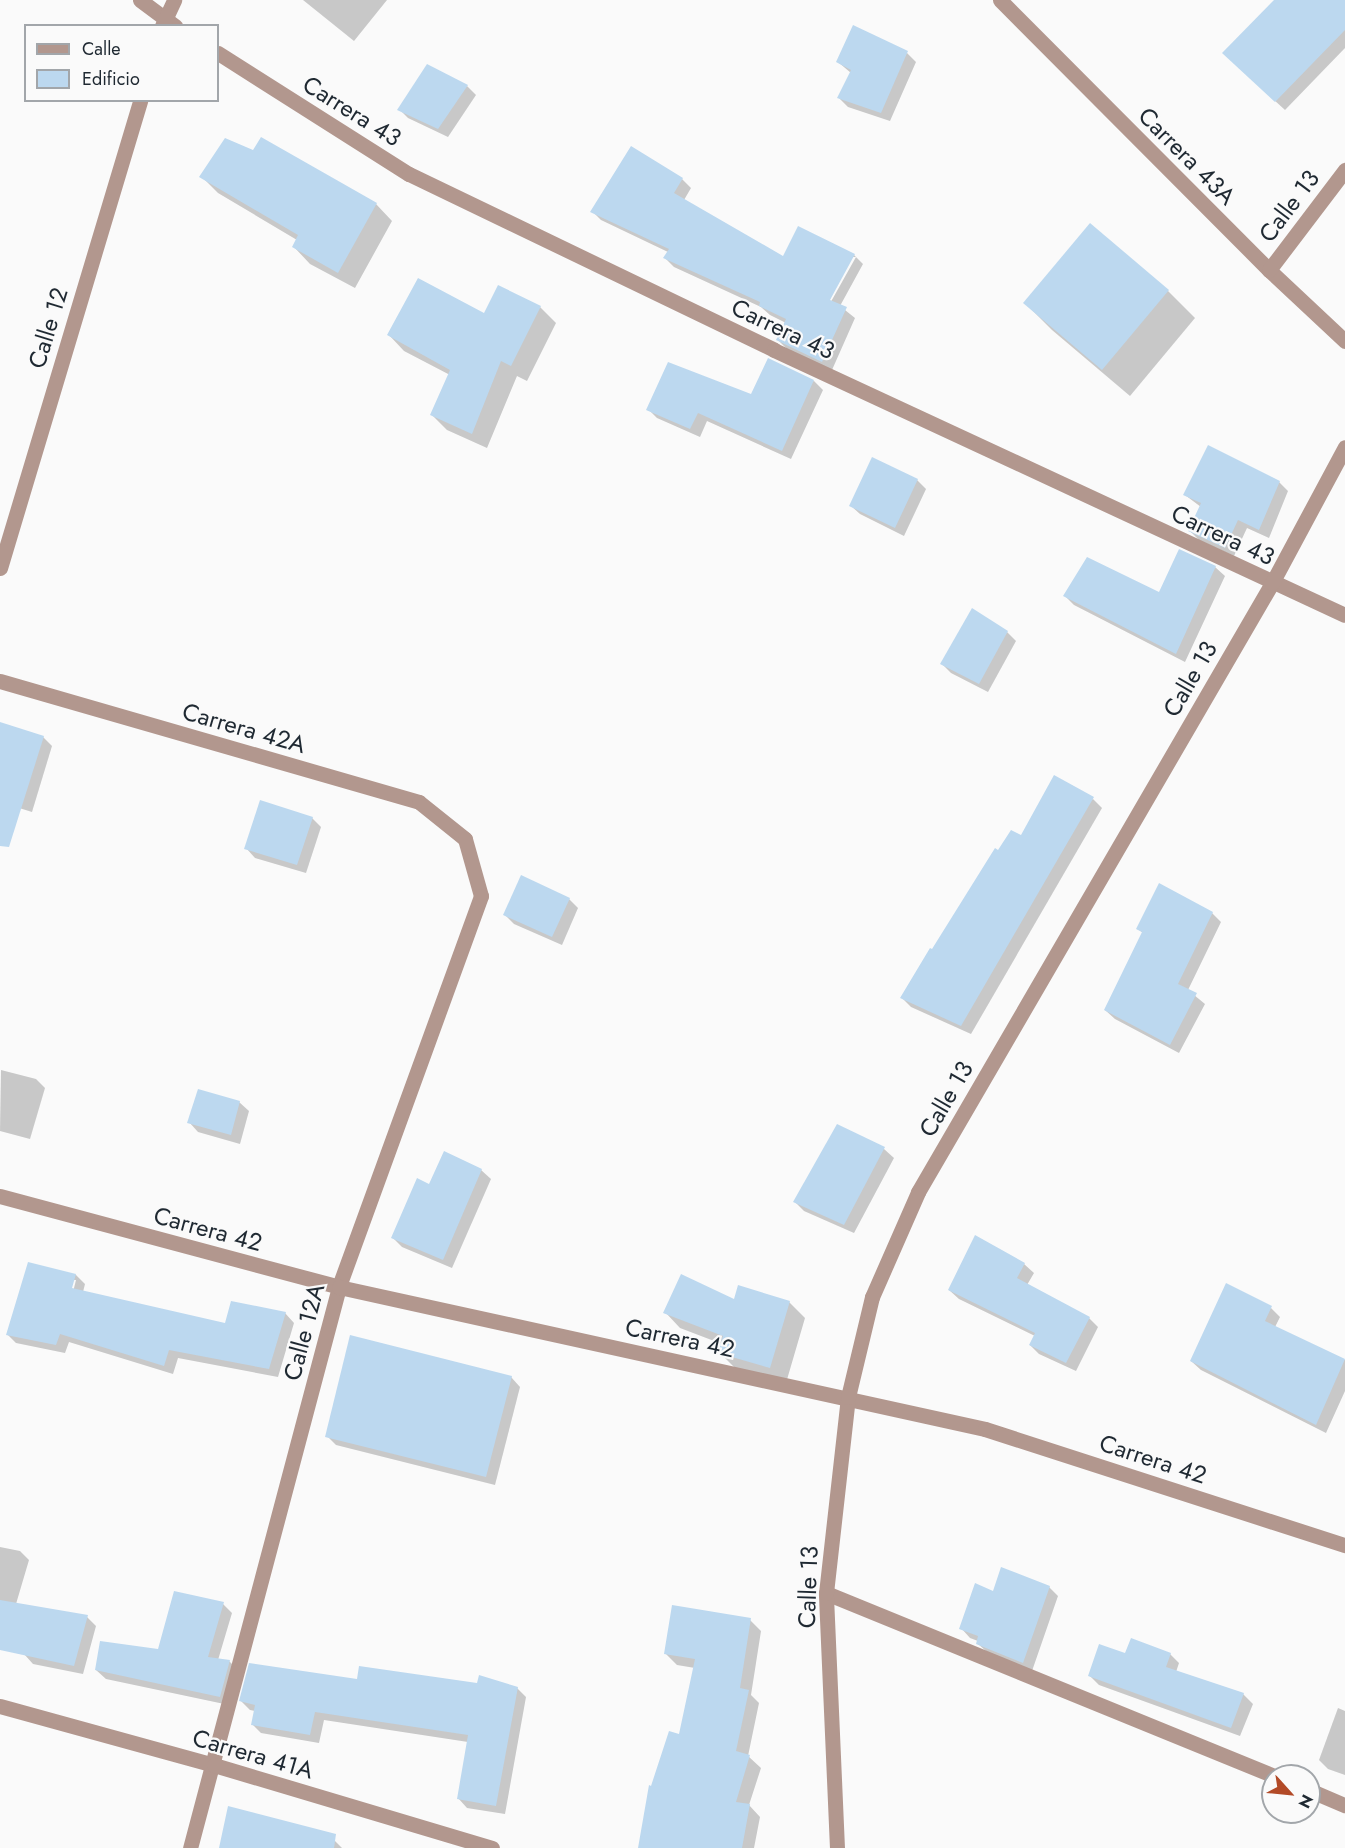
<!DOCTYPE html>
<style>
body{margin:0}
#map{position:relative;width:1345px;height:1848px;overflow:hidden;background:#fafafa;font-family:Jost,sans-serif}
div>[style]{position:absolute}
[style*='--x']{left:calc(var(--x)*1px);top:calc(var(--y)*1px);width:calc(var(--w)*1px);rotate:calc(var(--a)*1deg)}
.shadow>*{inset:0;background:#0003}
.building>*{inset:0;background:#bcd8ef}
.minor>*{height:15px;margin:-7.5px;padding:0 7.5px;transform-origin:7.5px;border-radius:7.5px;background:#b2978e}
span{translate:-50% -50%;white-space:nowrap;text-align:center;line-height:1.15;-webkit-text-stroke:4.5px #fafafa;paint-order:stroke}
.street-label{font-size:24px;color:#1f2932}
.legend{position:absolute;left:24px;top:24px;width:195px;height:78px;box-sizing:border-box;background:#fafafa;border:2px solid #a2a6aa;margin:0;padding:8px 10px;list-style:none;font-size:18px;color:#1f2932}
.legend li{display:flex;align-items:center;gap:12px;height:30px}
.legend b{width:30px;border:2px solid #a2a6aa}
.north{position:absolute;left:1261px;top:1764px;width:60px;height:60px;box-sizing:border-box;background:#fafafa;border:2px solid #a2a6aa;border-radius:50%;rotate:117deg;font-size:16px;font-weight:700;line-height:24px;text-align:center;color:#1f2932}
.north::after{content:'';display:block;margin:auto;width:21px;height:27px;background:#b24a27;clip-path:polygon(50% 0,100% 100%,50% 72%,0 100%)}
</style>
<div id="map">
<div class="shadow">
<div style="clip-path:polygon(303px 0,387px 0,354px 41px)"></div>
<div style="clip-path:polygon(1276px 0,1341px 0,1345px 3px,1345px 48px,1285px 110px,1233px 62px)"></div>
<div style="clip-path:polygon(907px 53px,916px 62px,890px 121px,848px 107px,839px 98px,851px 73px,838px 62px)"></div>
<div style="clip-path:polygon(467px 86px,476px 95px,448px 137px,408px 118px,399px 109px)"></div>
<div style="clip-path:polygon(201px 176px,376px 204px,392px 221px,355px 288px,310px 264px,294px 247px,297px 240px,218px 193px)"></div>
<div style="clip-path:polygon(evenodd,682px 179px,691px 188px,684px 200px,783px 259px,798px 228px,854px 255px,863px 264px,840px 306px,855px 318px,832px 370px,787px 349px,778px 340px,786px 323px,770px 315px,761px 307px,674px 267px,665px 258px,668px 252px,601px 220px,592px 211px,682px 179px,852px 257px,856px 257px,828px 307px,825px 305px,852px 257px)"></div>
<div style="clip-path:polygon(1090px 225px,1168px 291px,1195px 318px,1130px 396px,1052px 330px,1025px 303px)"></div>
<div style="clip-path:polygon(499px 287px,540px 307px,556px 323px,527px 381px,517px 376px,487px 448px,447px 430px,432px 415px,450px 375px,404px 351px,389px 335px,484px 315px)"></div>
<div style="clip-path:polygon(814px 381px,823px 390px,791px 459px,707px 421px,700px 437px,657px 418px,648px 409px,752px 396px)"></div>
<div style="clip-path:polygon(917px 480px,926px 489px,904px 536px,860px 514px,850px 505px)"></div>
<div style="clip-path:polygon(1279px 482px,1288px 491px,1269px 538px,1247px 528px,1234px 556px,1199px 540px,1190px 531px,1201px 507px,1185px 495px)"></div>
<div style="clip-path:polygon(1180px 551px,1215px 567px,1225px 576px,1185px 662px,1074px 605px,1065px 596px,1159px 594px)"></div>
<div style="clip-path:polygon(1007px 632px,1016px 641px,988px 692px,951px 673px,942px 664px)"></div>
<div style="clip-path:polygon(0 724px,43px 737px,52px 746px,32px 812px,0 802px)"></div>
<div style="clip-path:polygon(1093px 799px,1102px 808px,971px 1034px,911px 1007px,902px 998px,999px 852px)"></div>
<div style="clip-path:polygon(312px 818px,321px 827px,306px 873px,255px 858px,246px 848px)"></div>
<div style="clip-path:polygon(569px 899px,578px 908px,562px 945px,514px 924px,505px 915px)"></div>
<div style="clip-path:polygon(1212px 913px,1221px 922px,1188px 990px,1205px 1004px,1179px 1053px,1115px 1019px,1105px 1010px,1143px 933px,1138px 929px)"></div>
<div style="clip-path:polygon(1px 1070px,36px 1079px,45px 1088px,30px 1139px,0 1131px)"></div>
<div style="clip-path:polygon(239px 1102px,249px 1111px,240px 1144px,198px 1132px,189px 1122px)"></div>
<div style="clip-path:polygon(838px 1126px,884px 1149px,894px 1158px,854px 1233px,804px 1211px,795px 1202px)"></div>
<div style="clip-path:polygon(481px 1170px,491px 1179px,452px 1268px,402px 1247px,393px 1238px,430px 1186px)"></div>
<div style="clip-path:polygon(evenodd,29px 1264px,76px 1275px,85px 1284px,83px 1292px,226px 1325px,285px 1313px,294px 1323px,278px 1377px,178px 1358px,173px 1374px,69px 1342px,65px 1353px,16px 1343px,7px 1334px,29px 1264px,73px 1280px,76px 1280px,72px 1296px,69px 1295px,73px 1280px)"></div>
<div style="clip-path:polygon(1024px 1264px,1034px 1273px,1027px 1285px,1089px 1318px,1098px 1327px,1076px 1371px,1039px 1354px,1030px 1345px,1035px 1336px,959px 1299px,949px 1290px)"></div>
<div style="clip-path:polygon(735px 1301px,789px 1302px,805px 1318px,786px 1383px,735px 1368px,719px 1352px,722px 1344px,680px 1328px,665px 1312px)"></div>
<div style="clip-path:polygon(1271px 1308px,1280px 1317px,1275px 1327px,1345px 1360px,1345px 1391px,1326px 1433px,1201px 1370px,1191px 1361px)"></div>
<div style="clip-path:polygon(511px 1377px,520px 1387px,495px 1485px,336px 1445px,327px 1436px)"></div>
<div style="clip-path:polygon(0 1547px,20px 1551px,29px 1560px,16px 1604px,87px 1617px,96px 1626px,83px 1674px,33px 1664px,24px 1654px,0 1644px)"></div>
<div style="clip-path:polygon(1049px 1587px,1058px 1596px,1032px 1671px,987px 1652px,977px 1643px,978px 1641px,970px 1638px,961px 1628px,994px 1593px)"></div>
<div style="clip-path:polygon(223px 1604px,232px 1613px,218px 1660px,229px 1661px,238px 1670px,229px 1705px,106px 1679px,96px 1670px,159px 1651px)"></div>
<div style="clip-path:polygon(750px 1620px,761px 1631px,751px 1695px,759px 1703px,748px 1756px,761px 1768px,749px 1805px,760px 1817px,754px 1848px,639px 1848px,652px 1788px,680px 1736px,695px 1668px,677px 1665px,666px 1654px)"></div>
<div style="clip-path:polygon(1170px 1654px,1179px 1663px,1176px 1672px,1243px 1694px,1253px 1704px,1240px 1736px,1099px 1685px,1090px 1676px,1126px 1655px)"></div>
<div style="clip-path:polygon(359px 1681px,517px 1688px,526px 1697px,505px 1814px,467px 1808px,458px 1798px,468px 1742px,324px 1720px,319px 1743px,261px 1733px,252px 1724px,255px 1711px,250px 1710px,241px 1701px)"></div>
<div style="clip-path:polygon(1338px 1708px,1345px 1711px,1345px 1775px,1328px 1769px,1319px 1760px)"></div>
<div style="clip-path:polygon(334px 1840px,342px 1848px,221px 1848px)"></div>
</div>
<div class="building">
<div style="clip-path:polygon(1274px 0,1345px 0,1345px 30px,1275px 102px,1222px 53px)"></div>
<div style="clip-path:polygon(853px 25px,908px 51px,881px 113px,837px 98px,851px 70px,836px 62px)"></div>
<div style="clip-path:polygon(427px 64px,468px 85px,438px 129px,397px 110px)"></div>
<div style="clip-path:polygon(261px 137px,377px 203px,338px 273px,292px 247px,298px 235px,199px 177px,225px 138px,253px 150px)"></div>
<div style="clip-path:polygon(631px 146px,683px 178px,674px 193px,783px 256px,798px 226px,855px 254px,830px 300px,847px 307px,822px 362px,776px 340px,786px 319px,759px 306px,760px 302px,663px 258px,669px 249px,590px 212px)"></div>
<div style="clip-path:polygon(1090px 223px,1169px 290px,1102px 370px,1023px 303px)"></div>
<div style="clip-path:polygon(418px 278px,484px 313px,498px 285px,541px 306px,511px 366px,501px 361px,472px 434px,430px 415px,450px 370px,387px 335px)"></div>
<div style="clip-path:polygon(768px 358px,814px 380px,782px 451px,698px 413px,690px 429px,646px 410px,668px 362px,751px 394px)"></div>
<div style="clip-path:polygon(1208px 445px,1280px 481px,1259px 530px,1238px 520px,1225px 548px,1188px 531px,1201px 503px,1183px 495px)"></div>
<div style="clip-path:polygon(872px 457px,918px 479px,895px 528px,849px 506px)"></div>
<div style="clip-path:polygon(1179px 549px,1216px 566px,1176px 654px,1063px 596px,1087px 557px,1159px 592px)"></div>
<div style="clip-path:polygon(972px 608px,1008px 631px,979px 684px,940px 664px)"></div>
<div style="clip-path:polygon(0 722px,44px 736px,9px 847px,0 846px)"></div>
<div style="clip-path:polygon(1054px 775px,1094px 797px,961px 1026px,900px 998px,930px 948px,932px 949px,995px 848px,998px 850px,1011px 830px,1021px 835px)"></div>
<div style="clip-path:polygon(260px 800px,313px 817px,297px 865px,244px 849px)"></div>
<div style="clip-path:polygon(521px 875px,570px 898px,552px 937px,503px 915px)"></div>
<div style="clip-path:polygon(1159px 883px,1213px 912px,1178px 984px,1197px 993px,1170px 1045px,1104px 1010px,1142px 932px,1136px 929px)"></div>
<div style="clip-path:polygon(198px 1089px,240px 1101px,231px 1135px,187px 1123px)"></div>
<div style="clip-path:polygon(837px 1124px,885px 1147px,844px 1225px,793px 1202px)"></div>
<div style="clip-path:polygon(444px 1151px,482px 1169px,443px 1260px,391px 1238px,417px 1178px,429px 1184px)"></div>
<div style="clip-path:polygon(975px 1235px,1025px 1263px,1017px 1278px,1090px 1317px,1066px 1363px,1029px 1345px,1035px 1333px,948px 1290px)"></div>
<div style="clip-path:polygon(28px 1262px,76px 1274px,72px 1288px,225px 1323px,231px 1301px,286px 1312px,269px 1369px,169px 1350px,164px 1366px,60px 1334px,56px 1345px,6px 1335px)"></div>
<div style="clip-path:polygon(681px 1274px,734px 1299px,738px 1285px,790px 1301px,770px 1368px,718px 1353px,723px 1336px,663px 1313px)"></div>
<div style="clip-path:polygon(1226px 1283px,1272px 1306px,1265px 1321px,1345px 1359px,1316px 1425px,1190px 1361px)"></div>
<div style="clip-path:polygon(350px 1335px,512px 1376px,486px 1477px,325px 1437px)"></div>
<div style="clip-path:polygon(1001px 1567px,1050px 1586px,1023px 1663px,976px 1644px,978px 1636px,959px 1629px,975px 1583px,993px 1591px)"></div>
<div style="clip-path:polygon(174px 1591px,224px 1602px,208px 1657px,230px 1660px,220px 1697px,95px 1670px,100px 1641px,158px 1649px)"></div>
<div style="clip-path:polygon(0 1600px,88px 1615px,74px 1666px,0 1650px)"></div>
<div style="clip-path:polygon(672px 1605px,751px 1618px,740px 1688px,749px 1690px,736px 1751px,750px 1755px,736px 1802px,750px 1804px,742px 1848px,638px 1848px,649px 1785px,651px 1786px,669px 1731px,679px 1734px,695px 1659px,664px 1654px)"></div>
<div style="clip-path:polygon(1131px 1638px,1171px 1653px,1166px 1667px,1244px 1693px,1231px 1728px,1088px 1676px,1099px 1644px,1125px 1653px)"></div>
<div style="clip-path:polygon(249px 1663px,357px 1679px,359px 1666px,477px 1683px,479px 1675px,518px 1687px,496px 1806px,457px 1799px,468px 1735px,315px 1712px,310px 1735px,251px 1725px,255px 1705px,239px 1701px)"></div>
<div style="clip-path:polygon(228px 1806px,336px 1834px,334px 1848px,219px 1848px)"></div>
</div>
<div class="minor">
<div style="--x:140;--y:0;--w:44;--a:36.6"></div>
<div style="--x:1000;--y:0;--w:381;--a:45.1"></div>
<div style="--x:1269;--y:270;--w:104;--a:43.1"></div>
<div style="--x:162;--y:26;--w:29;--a:-65"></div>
<div style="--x:218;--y:53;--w:226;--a:32.4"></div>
<div style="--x:409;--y:174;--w:405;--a:25.7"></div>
<div style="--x:774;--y:350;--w:629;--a:24.9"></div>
<div style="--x:1269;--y:270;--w:126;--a:-52.8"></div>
<div style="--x:0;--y:568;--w:488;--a:-73.3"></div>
<div style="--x:0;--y:681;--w:436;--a:16.1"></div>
<div style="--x:419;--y:802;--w:59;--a:38.8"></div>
<div style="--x:465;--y:839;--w:59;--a:74.3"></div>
<div style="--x:481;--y:896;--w:416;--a:110"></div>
<div style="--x:339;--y:1287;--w:580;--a:104.87"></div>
<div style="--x:0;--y:1196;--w:351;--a:15"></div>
<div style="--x:339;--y:1287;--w:661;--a:12.4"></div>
<div style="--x:985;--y:1429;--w:378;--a:17.9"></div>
<div style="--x:826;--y:1593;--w:484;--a:22.2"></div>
<div style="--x:0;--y:1706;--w:222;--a:15.4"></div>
<div style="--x:214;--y:1765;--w:290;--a:16.6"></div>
<div style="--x:1309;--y:1790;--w:39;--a:23"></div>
<div style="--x:837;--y:1848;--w:255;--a:-92.5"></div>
<div style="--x:826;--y:1593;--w:197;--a:-83.6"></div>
<div style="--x:848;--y:1397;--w:103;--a:-76.5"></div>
<div style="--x:872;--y:1297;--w:115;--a:-66.3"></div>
<div style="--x:918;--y:1192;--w:704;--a:-59.83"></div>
<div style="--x:1272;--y:583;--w:154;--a:-61.8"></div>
</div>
<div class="street-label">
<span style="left:352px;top:111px;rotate:32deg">Carrera 43</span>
<span style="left:1187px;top:156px;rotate:45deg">Carrera 43A</span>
<span style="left:1289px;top:206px;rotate:-53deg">Calle 13</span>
<span style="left:48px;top:328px;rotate:-73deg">Calle 12</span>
<span style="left:783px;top:329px;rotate:25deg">Carrera 43</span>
<span style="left:1223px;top:535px;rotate:25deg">Carrera 43</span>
<span style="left:1190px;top:679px;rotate:-60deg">Calle 13</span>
<span style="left:244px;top:728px;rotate:16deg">Carrera 42A</span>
<span style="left:946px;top:1099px;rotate:-60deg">Calle 13</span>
<span style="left:208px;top:1229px;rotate:15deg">Carrera 42</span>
<span style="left:304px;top:1332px;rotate:-75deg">Calle 12A</span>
<span style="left:680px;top:1338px;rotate:12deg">Carrera 42</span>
<span style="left:1153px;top:1459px;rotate:18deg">Carrera 42</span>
<span style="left:808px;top:1587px;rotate:-88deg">Calle 13</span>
<span style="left:253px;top:1754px;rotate:16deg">Carrera 41A</span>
</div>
<ul class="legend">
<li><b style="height:8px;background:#b2978e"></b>Calle</li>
<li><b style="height:16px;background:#bcd8ef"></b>Edificio</li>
</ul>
<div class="north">N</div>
</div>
